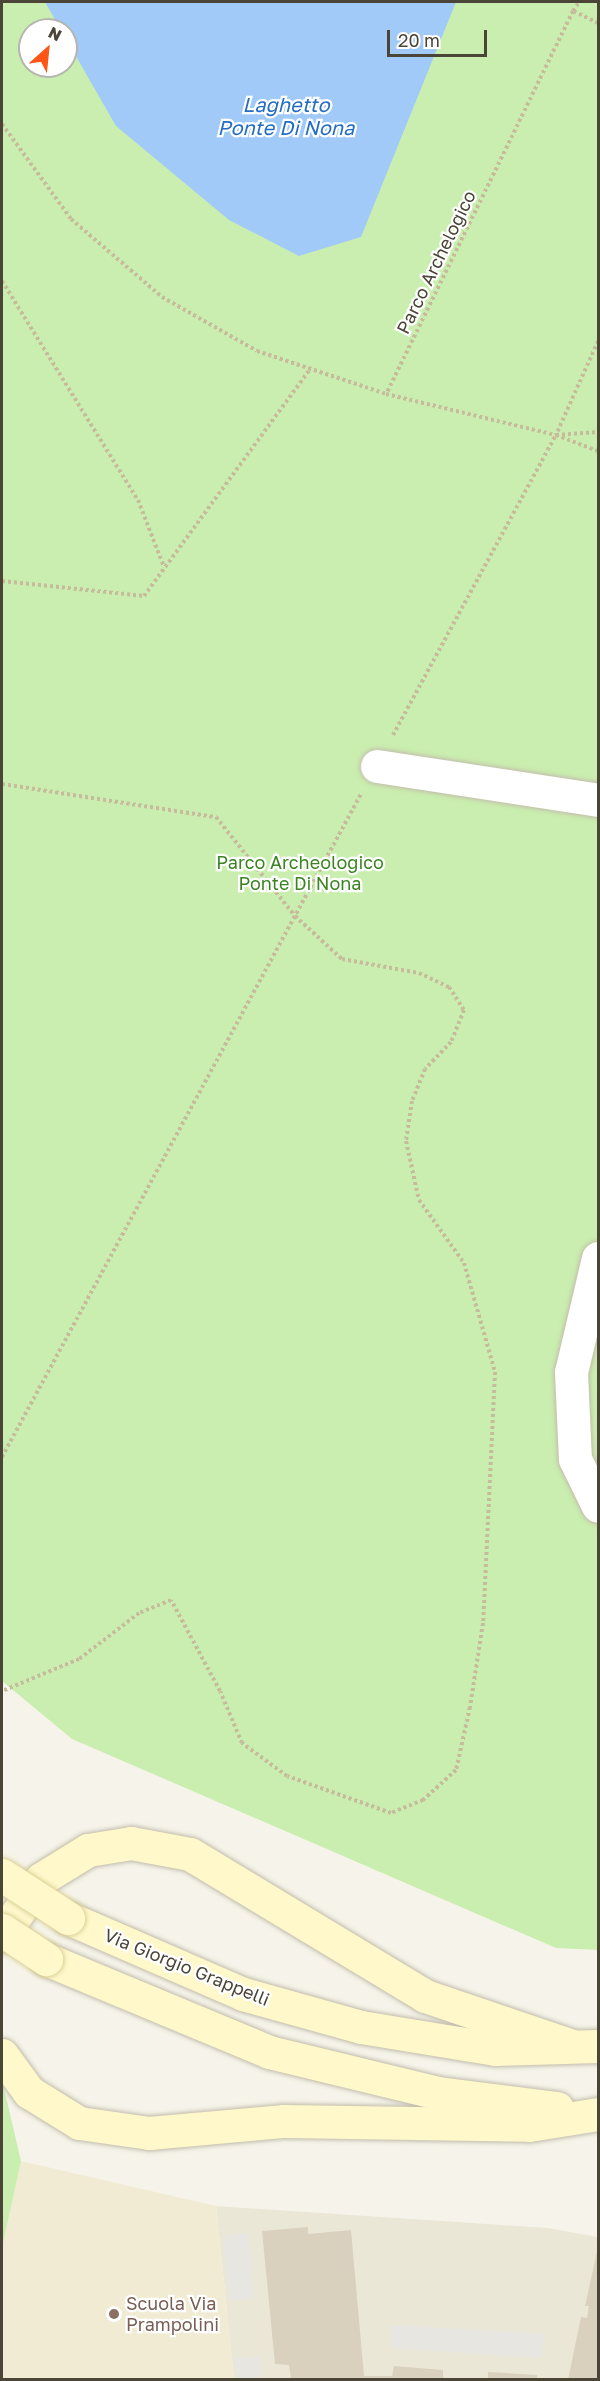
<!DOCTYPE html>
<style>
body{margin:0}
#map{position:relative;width:600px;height:2381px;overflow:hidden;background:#f6f4ea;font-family:"Golos Text",sans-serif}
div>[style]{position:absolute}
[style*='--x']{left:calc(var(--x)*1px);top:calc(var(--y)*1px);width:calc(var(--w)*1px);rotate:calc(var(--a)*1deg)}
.residential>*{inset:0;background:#ebe7d7}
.education>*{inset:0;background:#f0ebd2}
.green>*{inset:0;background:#caeeaf}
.parking>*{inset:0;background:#e7e6e1}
.water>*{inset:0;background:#a1caf8}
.building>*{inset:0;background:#d9d1be}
.path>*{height:4px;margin-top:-2px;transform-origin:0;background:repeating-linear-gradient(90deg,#c6bc9b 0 3px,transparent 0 6px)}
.roads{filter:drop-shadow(0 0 2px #c3bdab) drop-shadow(0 0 2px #c3bdab)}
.street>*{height:33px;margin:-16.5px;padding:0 16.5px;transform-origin:16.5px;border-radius:16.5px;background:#fff}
.secondary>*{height:33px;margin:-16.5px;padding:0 16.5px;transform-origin:16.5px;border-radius:16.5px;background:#fff8cb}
.bridges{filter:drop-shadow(0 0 2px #dad095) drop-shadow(0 0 2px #dad095)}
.secondary-bridge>*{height:33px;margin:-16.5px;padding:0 16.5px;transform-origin:16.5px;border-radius:16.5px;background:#fff8cb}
.dots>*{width:16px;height:16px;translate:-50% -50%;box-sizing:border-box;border:3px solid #fff;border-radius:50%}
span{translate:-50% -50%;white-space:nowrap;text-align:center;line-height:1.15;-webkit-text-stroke:4.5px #fff;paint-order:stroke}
.street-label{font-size:18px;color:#4b4537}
.park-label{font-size:18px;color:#3c8423}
.education-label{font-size:18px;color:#785e54}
.left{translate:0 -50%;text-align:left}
.water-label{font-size:20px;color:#246dc3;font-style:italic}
.frame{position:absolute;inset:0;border:3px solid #4b4537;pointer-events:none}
.north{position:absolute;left:18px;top:18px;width:60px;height:60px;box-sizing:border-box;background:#fff;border:2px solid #b7b5af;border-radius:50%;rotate:27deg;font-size:16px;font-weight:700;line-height:24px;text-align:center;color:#4b4537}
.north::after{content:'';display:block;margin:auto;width:21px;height:27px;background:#ff5618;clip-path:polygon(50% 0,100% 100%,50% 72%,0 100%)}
.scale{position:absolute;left:387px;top:30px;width:100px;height:27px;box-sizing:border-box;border:3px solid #4b4537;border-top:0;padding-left:8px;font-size:18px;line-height:21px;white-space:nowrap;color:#4b4537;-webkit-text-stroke:4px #fff;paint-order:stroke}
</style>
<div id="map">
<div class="residential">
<div style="clip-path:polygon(216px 2206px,548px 2228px,598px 2237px,598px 2379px,234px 2379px)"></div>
</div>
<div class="education">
<div style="clip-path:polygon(21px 2161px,216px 2206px,234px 2379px,2px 2379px,2px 2248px)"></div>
</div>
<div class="green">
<div style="clip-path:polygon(evenodd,2px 2px,598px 2px,598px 1950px,556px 1948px,72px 1739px,2px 1681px,2px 2px,30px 30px,66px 30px,66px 66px,30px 66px,30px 30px)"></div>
<div style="clip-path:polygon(2px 2080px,21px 2161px,2px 2248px)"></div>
</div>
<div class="parking">
<div style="clip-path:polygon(248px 2233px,254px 2299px,229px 2301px,223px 2236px)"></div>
<div style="clip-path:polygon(392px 2325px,544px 2334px,542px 2358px,391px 2348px)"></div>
<div style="clip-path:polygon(259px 2356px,261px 2379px,236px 2379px,234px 2358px)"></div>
</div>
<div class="water">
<div style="clip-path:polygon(45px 2px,456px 2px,361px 237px,299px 256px,229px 220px,116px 126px,66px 39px,66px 30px,61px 30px)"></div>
</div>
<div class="building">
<div style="clip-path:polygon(308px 2227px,308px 2234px,351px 2230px,364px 2376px,392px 2376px,394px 2366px,443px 2370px,443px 2380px,291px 2380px,289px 2365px,275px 2364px,262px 2231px)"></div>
<div style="clip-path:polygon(598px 2247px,598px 2380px,568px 2380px,581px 2317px,587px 2318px,589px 2306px,585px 2306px)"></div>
<div style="clip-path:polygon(488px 2372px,537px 2375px,537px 2380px,488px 2380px)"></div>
</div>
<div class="path">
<div style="--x:573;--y:11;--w:11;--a:-56"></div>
<div style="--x:598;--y:23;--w:28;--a:-154"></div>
<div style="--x:573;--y:11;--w:426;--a:116"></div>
<div style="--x:386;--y:394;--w:175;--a:13.6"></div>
<div style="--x:556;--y:435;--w:42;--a:-4.1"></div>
<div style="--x:2;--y:124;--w:117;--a:54"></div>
<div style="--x:71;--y:219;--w:120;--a:40.6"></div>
<div style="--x:162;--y:297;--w:109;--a:29.6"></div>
<div style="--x:257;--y:351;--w:136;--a:18.4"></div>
<div style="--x:2;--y:281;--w:258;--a:58.2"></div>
<div style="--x:138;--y:500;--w:72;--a:68.8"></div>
<div style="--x:598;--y:341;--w:103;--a:114.1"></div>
<div style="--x:556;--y:435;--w:45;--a:20.9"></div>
<div style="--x:2;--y:581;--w:143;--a:6"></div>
<div style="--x:144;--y:596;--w:281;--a:-53.8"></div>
<div style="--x:393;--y:735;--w:341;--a:-61.5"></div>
<div style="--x:2;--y:784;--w:217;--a:8.8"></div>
<div style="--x:216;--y:817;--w:127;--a:51.4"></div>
<div style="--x:295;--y:916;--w:64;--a:42.5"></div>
<div style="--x:342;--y:959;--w:78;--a:10.3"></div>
<div style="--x:419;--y:973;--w:33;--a:25"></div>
<div style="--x:449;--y:987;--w:27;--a:57"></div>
<div style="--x:464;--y:1010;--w:35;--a:112"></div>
<div style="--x:451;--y:1042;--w:37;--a:134"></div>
<div style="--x:425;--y:1069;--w:35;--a:112"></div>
<div style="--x:412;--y:1101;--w:40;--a:98.5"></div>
<div style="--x:406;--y:1141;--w:60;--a:77.6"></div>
<div style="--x:419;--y:1200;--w:77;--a:54.5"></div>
<div style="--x:464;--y:1263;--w:113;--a:74.1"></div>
<div style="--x:495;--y:1372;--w:251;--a:92.7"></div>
<div style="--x:483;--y:1623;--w:85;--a:98.8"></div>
<div style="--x:470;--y:1707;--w:65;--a:102.5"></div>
<div style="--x:456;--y:1770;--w:45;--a:137.7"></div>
<div style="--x:423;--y:1800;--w:35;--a:158"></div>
<div style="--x:391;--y:1813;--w:110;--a:-160.4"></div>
<div style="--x:287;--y:1776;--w:56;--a:-143.7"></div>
<div style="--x:242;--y:1743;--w:56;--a:-112.9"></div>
<div style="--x:220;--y:1691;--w:103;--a:-118.3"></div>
<div style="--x:171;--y:1600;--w:35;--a:158"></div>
<div style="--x:139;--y:1613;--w:76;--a:142.5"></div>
<div style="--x:79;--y:1659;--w:83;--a:157.4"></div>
<div style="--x:2;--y:1457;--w:754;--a:-61.57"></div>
</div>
<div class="roads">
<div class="street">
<div style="--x:377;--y:766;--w:224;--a:8.7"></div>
<div style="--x:598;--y:1258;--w:117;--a:103.3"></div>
<div style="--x:571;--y:1372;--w:87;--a:87.4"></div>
<div style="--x:575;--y:1459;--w:52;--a:63.9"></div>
</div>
<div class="secondary">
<div style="--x:68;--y:1918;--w:191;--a:23.5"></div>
<div style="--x:243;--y:1994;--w:123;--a:15.6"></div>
<div style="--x:361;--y:2027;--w:136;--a:9.3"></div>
<div style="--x:495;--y:2049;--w:103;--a:-1.7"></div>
<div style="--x:2;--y:1935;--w:68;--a:-55.1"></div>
<div style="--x:41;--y:1879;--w:55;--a:-31.7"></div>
<div style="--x:88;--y:1850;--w:44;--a:-9.2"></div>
<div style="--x:131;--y:1843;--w:60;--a:10.6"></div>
<div style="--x:190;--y:1854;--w:275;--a:31.1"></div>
<div style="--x:425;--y:1996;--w:156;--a:18.7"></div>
<div style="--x:46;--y:1959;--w:242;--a:22.6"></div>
<div style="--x:269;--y:2052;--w:174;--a:13.6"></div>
<div style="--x:438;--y:2093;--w:120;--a:7.2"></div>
<div style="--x:2;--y:2055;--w:46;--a:53.9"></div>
<div style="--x:29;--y:2092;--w:59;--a:31.8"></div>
<div style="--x:79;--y:2123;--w:71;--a:8.1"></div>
<div style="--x:149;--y:2133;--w:136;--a:-5.1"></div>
<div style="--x:284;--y:2121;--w:245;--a:0.9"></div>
<div style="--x:529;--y:2125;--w:70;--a:-9.1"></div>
</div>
</div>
<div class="bridges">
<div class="secondary-bridge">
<div style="--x:2;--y:1875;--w:79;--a:33.1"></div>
<div style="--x:2;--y:1930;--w:53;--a:33.4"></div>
</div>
</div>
<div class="dots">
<div style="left:114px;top:2314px;background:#8d6e63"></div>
</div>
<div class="street-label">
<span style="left:436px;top:262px;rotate:-64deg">Parco Archelogico</span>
<span style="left:187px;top:1967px;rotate:22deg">Via Giorgio Grappelli</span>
</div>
<div class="park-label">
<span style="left:300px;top:873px">Parco Archeologico<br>Ponte Di Nona</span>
</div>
<div class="education-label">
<span class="left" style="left:126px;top:2314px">Scuola Via<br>Prampolini</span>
</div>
<div class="water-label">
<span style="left:286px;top:116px">Laghetto<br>Ponte Di Nona</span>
</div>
<div class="frame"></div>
<div class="north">N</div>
<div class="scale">20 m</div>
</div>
